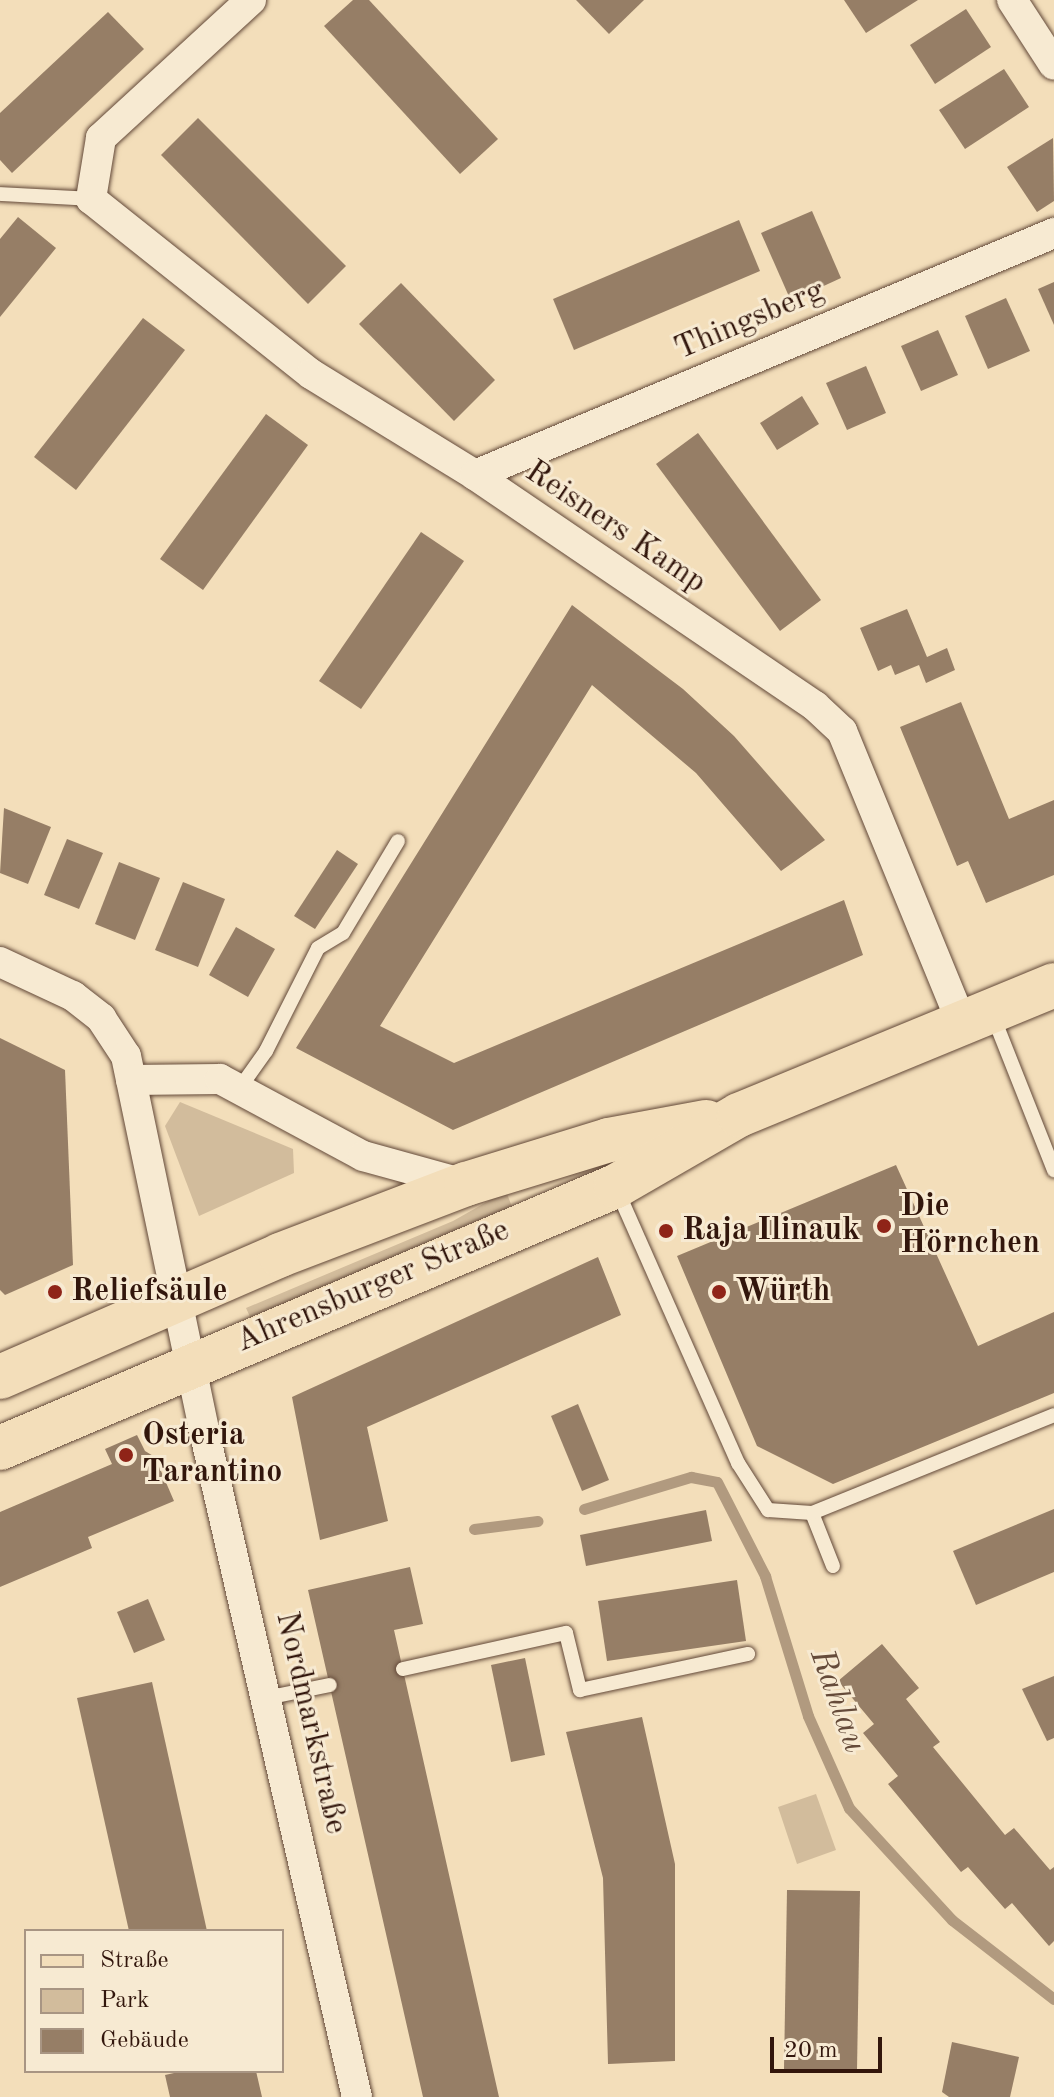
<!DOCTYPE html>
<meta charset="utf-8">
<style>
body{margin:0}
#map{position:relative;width:1054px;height:2097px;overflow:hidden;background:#f3deba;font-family:"Old Standard TT",serif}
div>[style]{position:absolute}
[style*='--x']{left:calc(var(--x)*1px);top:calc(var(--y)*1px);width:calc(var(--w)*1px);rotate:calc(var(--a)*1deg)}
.green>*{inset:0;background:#d2bc9c}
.stream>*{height:11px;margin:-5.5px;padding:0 5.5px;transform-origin:5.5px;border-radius:5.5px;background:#b19a7f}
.building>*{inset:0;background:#967e66}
.roads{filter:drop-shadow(0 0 2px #624838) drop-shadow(0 0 2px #624838)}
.service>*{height:14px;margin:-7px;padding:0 7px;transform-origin:7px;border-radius:7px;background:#f7ead2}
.minor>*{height:30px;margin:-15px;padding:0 15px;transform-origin:15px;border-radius:15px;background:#f7ead2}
.primary>*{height:44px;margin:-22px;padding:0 22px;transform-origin:22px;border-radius:22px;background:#f3deba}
.dots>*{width:22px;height:22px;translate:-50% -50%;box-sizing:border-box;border:4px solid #f7ead2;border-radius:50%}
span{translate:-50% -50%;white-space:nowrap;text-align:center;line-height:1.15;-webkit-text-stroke:6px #f7ead2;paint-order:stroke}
.street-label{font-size:32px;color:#32160c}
.poi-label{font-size:32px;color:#32160c;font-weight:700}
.left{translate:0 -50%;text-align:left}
.water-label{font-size:34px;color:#654b3a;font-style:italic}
.legend{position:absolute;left:24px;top:1929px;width:260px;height:144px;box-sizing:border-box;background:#f7ead2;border:2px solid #a89583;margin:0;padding:10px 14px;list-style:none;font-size:24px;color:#32160c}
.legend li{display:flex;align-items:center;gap:16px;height:40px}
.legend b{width:40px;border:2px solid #a89583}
.scale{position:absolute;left:770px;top:2037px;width:112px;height:36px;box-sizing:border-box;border:4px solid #32160c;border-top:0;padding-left:10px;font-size:24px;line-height:28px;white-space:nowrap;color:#32160c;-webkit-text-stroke:6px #f7ead2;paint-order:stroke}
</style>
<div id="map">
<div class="green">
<div style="clip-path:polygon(180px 1102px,293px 1149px,294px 1173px,199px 1216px,165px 1126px)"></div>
<div style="clip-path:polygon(506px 1191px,512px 1207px,251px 1319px,246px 1308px,453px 1221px)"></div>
<div style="clip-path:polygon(816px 1794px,836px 1850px,797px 1864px,778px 1807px)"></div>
</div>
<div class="stream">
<div style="--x:584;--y:1509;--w:112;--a:-16.7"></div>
<div style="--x:691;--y:1477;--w:26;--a:11"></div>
<div style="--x:717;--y:1482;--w:106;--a:62.9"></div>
<div style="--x:765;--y:1576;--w:146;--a:72.9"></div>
<div style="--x:808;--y:1716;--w:101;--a:66"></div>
<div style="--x:849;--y:1808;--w:152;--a:47.4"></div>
<div style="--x:952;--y:1920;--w:129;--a:37.8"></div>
<div style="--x:474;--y:1529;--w:64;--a:-7.2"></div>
</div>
<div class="building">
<div style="clip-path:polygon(353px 0,369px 0,498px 139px,460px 174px,324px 26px)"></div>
<div style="clip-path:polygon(576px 0,644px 0,609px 34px)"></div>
<div style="clip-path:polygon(844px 0,918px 0,866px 33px)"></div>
<div style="clip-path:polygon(966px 9px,991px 47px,935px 84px,910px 45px)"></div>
<div style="clip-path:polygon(108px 12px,144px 49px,12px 173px,0 160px,0 113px)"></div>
<div style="clip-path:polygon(1004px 69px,1029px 107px,965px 149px,939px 110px)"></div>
<div style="clip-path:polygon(198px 118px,346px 266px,308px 304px,161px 155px)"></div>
<div style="clip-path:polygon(1053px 138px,1054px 201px,1037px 212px,1007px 167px)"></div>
<div style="clip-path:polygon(812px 211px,841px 278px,791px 301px,761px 233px)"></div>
<div style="clip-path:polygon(18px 217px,56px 248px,0 317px,0 239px)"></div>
<div style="clip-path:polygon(739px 220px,760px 271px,574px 350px,553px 299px)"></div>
<div style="clip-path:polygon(1054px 282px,1054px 325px,1038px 289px)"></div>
<div style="clip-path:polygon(401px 283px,495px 380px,454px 421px,359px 324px)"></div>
<div style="clip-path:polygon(1006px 298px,1030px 351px,988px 369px,965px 316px)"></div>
<div style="clip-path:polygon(143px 318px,185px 350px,76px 490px,34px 457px)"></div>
<div style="clip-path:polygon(938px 330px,958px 375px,921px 391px,901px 346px)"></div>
<div style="clip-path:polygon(866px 366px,886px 413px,847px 430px,826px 383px)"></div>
<div style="clip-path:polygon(802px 396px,819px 424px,777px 450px,760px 423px)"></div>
<div style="clip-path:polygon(266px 414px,308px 445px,203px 590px,160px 559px)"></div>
<div style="clip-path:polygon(698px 433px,821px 600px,780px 631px,656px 464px)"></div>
<div style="clip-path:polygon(421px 532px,464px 561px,361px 709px,319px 681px)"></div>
<div style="clip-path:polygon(572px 605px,683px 689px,734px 736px,825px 840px,781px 871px,696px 773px,592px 685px,380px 1026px,454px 1063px,844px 900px,863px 955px,453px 1130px,296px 1048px)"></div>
<div style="clip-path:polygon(907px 609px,927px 657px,947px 648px,955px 670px,926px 683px,919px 665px,895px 675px,891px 665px,878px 671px,860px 628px)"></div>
<div style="clip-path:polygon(961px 702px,1009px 819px,1054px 800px,1054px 875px,986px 903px,968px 861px,957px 866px,900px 727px)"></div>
<div style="clip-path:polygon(4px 808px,51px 827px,28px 884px,0 873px)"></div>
<div style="clip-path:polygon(67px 839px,103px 853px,79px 909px,44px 895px)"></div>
<div style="clip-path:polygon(337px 850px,358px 864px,315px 929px,294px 916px)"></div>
<div style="clip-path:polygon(119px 862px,160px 878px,135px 940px,95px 924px)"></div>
<div style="clip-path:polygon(183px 882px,225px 899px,198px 967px,155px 950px)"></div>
<div style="clip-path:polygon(236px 927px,275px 949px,248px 997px,209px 975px)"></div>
<div style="clip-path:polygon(0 1038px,65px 1070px,73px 1265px,5px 1295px,0 1290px)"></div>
<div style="clip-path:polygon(896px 1165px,978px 1346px,1054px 1312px,1054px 1393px,833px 1484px,757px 1446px,677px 1256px)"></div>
<div style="clip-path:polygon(598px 1257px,621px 1315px,367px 1427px,388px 1521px,320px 1540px,292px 1397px)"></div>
<div style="clip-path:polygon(578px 1404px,609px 1480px,582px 1491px,551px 1416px)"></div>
<div style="clip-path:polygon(137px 1435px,145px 1451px,155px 1457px,174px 1501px,88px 1537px,92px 1548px,0 1587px,0 1512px,112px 1464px,105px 1449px)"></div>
<div style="clip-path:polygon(1054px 1509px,1054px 1572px,976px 1605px,953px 1551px)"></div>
<div style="clip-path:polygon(706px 1510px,712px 1541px,586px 1566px,580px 1535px)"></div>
<div style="clip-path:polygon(410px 1567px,423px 1624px,394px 1630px,499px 2097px,423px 2097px,308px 1590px)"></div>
<div style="clip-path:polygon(737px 1580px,746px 1641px,607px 1661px,598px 1601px)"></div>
<div style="clip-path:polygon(148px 1599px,165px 1640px,134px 1653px,117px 1612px)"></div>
<div style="clip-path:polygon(882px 1644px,919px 1688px,906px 1699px,940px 1742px,933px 1747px,1005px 1835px,1014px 1828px,1050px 1870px,1054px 1867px,1054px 1941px,1049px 1946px,1012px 1903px,1005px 1909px,968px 1867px,961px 1872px,888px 1784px,898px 1776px,863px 1733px,874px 1724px,838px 1681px)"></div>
<div style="clip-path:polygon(525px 1658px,545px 1755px,511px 1762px,491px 1665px)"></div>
<div style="clip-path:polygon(1054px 1676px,1054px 1738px,1047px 1741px,1022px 1689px)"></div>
<div style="clip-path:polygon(152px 1682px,207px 1931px,129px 1931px,77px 1698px)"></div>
<div style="clip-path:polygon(642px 1717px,675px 1864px,675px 2061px,608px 2064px,603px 1878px,566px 1732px)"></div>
<div style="clip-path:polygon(787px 1890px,860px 1891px,857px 2070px,784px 2069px)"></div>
<div style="clip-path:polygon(952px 2042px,1019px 2057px,1010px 2097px,949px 2097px,942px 2092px)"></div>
<div style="clip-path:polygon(183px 2071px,256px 2071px,262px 2097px,170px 2097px,165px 2075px)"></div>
</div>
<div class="roads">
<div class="service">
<div style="--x:0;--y:194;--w:91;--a:3.1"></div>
<div style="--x:993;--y:1016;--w:166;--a:68.4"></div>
<div style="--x:239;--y:1089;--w:47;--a:-54.6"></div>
<div style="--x:266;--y:1051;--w:115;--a:-63.2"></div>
<div style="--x:318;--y:948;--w:29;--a:-31"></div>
<div style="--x:343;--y:933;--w:107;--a:-59.1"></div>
<div style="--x:617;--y:1190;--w:299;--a:66.1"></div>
<div style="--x:738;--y:1463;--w:56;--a:57.4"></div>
<div style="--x:768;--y:1510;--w:44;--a:3.9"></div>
<div style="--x:812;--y:1513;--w:57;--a:68.4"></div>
<div style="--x:812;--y:1513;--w:261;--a:-22"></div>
<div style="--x:403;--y:1669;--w:167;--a:-12.5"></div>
<div style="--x:566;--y:1633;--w:59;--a:76.2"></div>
<div style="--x:580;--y:1690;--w:172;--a:-12.1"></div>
<div style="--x:266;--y:1698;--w:65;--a:-11.5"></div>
</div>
<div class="minor">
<div style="--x:251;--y:0;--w:204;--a:137.4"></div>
<div style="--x:101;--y:138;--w:62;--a:99.3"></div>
<div style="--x:91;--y:199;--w:281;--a:38.5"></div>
<div style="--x:311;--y:374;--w:193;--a:31.6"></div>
<div style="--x:475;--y:475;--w:411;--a:34.2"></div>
<div style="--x:815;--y:706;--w:37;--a:43"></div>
<div style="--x:842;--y:731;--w:316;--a:67.7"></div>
<div style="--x:1012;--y:0;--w:77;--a:57.1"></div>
<div style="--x:475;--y:475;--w:628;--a:-22.68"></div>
<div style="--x:0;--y:962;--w:81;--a:25"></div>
<div style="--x:73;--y:996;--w:36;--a:38"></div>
<div style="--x:101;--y:1018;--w:45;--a:56.7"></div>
<div style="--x:126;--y:1056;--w:391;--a:78.2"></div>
<div style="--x:206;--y:1439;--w:675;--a:77.08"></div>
<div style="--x:131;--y:1080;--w:89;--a:-0.6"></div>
<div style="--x:220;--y:1079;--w:162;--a:28.3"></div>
<div style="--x:363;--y:1156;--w:106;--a:15.4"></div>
</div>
<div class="primary">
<div style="--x:0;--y:1377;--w:305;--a:-23.5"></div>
<div style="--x:280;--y:1255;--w:199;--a:-20.9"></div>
<div style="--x:466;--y:1184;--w:150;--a:-17.1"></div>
<div style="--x:609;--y:1140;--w:99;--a:-10.5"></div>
<div style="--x:0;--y:1448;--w:669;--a:-23.04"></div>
<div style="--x:616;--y:1186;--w:142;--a:-30"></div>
<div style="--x:739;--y:1115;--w:341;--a:-22.4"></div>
</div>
</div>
<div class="dots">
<div style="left:884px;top:1226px;background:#8f2418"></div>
<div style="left:666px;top:1231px;background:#8f2418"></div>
<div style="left:55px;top:1292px;background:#8f2418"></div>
<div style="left:719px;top:1292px;background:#8f2418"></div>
<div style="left:126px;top:1455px;background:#8f2418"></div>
</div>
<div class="street-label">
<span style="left:750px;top:321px;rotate:-23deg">Thingsberg</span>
<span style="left:615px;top:528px;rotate:34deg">Reisners Kamp</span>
<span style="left:373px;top:1287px;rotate:-23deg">Ahrensburger Straße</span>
<span style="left:310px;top:1723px;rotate:77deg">Nordmarkstraße</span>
</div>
<div class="poi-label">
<span class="left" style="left:900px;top:1226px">Die<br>Hörnchen</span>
<span class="left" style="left:682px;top:1231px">Raja Ilinauk</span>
<span class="left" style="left:71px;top:1292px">Reliefsäule</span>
<span class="left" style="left:735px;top:1292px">Würth</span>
<span class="left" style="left:142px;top:1455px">Osteria<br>Tarantino</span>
</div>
<div class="water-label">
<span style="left:837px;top:1701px;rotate:70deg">Rahlau</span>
</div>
<ul class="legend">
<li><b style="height:10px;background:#f3deba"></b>Straße</li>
<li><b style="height:22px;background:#d2bc9c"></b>Park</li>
<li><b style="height:22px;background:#967e66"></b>Gebäude</li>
</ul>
<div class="scale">20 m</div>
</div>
